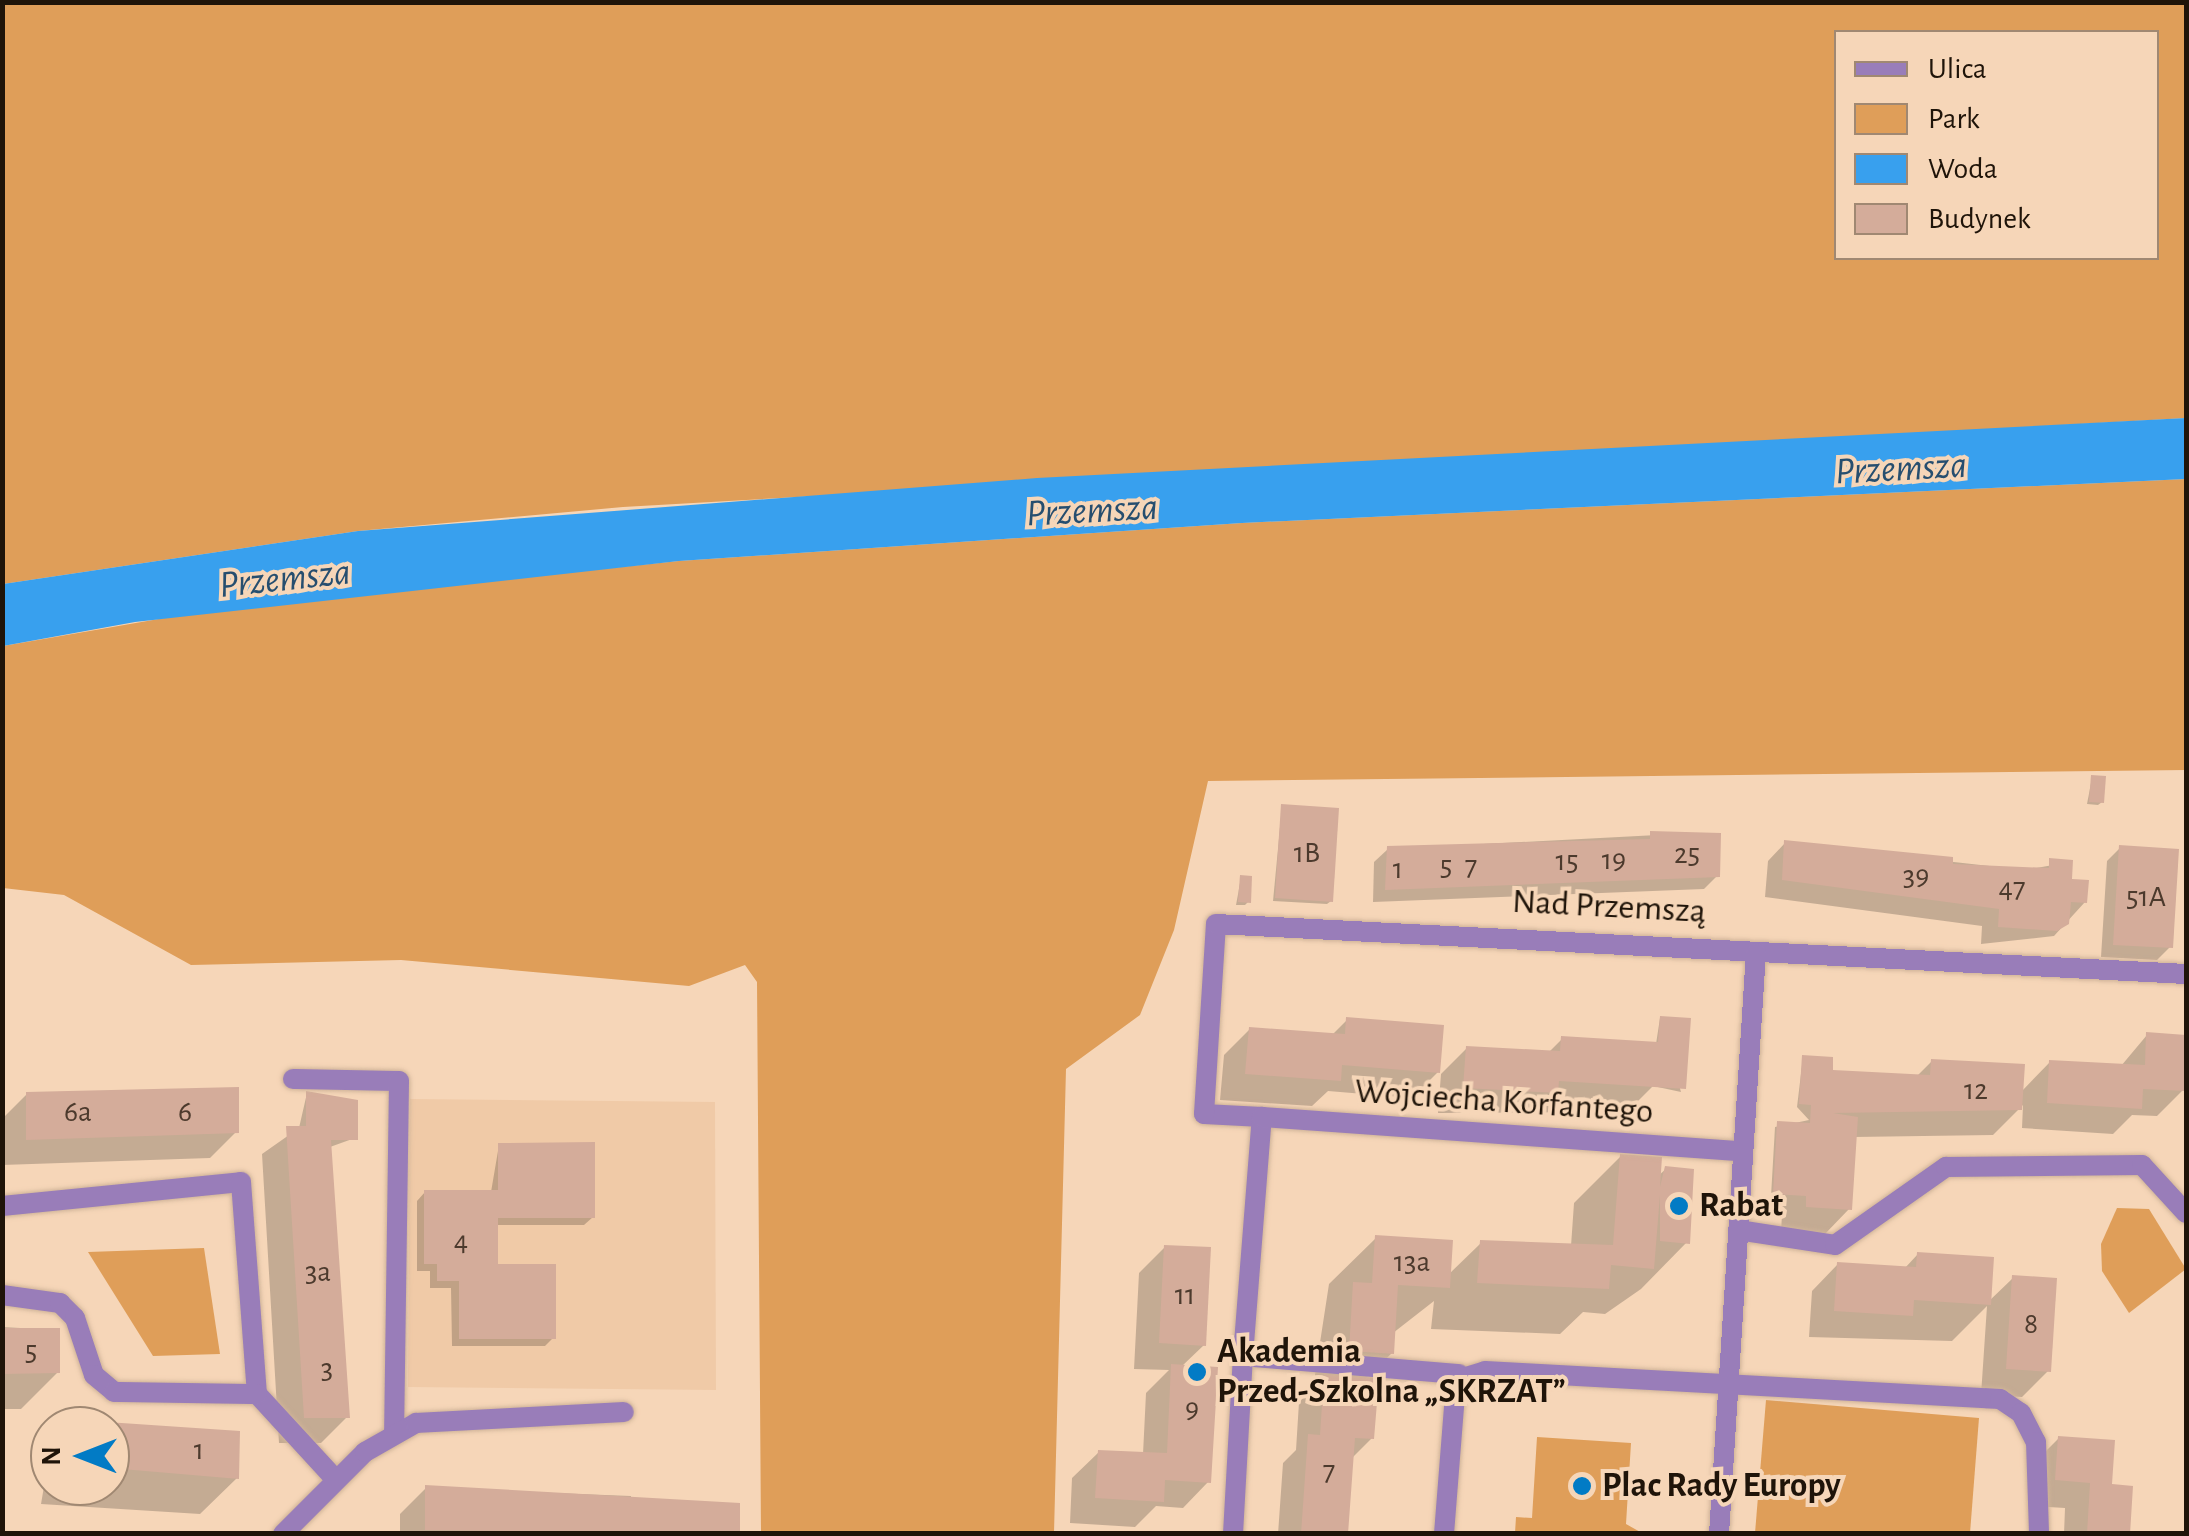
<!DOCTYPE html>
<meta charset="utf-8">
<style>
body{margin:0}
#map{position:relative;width:2189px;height:1536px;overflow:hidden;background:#f6d6b8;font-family:"Alegreya Sans",sans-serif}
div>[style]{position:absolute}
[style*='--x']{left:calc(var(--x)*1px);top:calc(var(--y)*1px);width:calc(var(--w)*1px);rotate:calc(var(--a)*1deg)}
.built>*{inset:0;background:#f0caa7}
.green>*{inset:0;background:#df9e59}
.water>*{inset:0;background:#38a0ee}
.shadow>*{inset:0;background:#0003}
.building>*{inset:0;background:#d4ac9a}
.roads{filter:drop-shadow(0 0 2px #cfb398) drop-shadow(0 0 2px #cfb398)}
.street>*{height:20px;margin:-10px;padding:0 10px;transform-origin:10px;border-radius:10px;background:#997db9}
.dots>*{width:28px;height:28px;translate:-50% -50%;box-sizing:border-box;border:5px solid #f6d6b8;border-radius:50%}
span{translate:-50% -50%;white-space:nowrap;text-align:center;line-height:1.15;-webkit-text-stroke:8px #f6d6b8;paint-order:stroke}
.number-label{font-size:30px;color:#4c3a2d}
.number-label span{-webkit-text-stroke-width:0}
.street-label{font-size:35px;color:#1f1409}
.poi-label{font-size:35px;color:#1f1409;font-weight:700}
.left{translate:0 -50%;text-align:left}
.water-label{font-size:38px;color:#264e6f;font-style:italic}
.frame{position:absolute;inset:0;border:5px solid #1f1409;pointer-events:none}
.legend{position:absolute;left:1834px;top:30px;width:325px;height:230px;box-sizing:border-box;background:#f6d6b8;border:2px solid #a08872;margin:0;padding:12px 18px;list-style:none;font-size:30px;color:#1f1409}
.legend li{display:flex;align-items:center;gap:20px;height:50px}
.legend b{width:50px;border:2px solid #a08872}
.north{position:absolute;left:30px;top:1406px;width:100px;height:100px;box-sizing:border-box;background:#f6d6b8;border:2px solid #a08872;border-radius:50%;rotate:270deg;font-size:28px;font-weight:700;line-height:40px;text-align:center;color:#1f1409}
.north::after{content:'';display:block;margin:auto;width:35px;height:45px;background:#027bc5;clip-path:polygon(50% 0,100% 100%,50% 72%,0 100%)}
</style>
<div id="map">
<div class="built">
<div style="clip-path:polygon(410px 1099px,715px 1102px,716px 1390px,408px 1387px)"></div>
</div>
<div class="green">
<div style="clip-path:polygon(evenodd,3px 3px,2186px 3px,2186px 418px,623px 507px,358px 531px,3px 584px,3px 3px,1836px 32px,2156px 32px,2156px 258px,1836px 258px,1836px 32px)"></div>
<div style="clip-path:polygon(2186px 479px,2186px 770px,1208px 781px,1174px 930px,1140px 1015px,1066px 1069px,1054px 1533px,761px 1533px,757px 982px,745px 965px,689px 986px,401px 960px,191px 965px,64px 895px,3px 888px,3px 646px,228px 607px,679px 561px,1242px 523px)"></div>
<div style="clip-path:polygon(2117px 1208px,2149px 1209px,2186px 1269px,2129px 1313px,2102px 1271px,2101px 1244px)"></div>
<div style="clip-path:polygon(204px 1248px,220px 1354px,153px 1356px,88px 1252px)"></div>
<div style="clip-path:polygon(1766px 1400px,1979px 1418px,1970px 1533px,1755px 1533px)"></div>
<div style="clip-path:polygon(1537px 1437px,1631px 1443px,1626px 1524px,1642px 1533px,1515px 1533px,1516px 1517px,1532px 1518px)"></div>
</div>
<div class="water">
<div style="clip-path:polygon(2186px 418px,2186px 479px,1242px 523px,679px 561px,135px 622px,3px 646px,3px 584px,358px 531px,1037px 478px)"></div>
</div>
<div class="shadow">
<div style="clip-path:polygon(2092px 778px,2102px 802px,2098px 805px,2087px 804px)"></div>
<div style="clip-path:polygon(1282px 807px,1331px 901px,1327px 904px,1273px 901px)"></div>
<div style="clip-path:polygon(1676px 834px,1717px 876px,1704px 889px,1373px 902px,1374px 862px,1388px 849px)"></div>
<div style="clip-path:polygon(1785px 843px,2025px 870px,2070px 862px,2069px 881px,2085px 902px,2054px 936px,1981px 944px,1982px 926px,1765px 897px,1768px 861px)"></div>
<div style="clip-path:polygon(2120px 848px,2170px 947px,2157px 960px,2101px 957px,2107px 861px)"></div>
<div style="clip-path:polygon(1241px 878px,1248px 902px,1245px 905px,1236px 905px)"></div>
<div style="clip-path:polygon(1660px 1018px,1681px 1092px,1653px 1086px,1627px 1112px,1438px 1113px,1441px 1074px,1467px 1048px,1548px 1053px,1562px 1039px,1656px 1044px)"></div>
<div style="clip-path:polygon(1347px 1020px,1438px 1072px,1412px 1098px,1328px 1091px,1312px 1106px,1220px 1100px,1224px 1055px,1250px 1029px,1331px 1036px)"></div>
<div style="clip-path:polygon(2147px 1035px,2186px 1037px,2183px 1090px,2157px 1116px,2132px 1115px,2113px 1134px,2022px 1128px,2023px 1105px,1993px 1135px,1854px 1137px,1850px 1208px,1824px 1235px,1781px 1232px,1783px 1197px,1771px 1196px,1775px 1127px,1809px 1120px,1797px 1107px,1803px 1057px,1831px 1078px,1917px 1076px,1932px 1061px,2021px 1092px,2050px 1062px,2121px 1066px)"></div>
<div style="clip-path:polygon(307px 1093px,355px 1138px,330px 1147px,347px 1417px,321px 1443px,279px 1443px,262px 1154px,299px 1128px)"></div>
<div style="clip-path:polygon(27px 1094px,236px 1132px,210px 1158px,2px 1165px,2px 1119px)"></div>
<div style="clip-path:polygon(499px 1145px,593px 1217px,584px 1225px,496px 1225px,496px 1266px,553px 1338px,545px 1346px,452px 1346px,451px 1288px,430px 1288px,430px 1271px,417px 1271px,417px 1201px,425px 1192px,491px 1192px)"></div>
<div style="clip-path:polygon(1620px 1157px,1658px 1176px,1666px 1169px,1687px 1242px,1641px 1289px,1605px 1314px,1583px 1312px,1560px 1334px,1431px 1329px,1434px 1301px,1393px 1333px,1392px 1353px,1365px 1379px,1372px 1438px,1351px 1459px,1346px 1534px,1278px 1534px,1283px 1463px,1296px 1450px,1299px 1402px,1313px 1388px,1329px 1284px,1376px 1238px,1448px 1275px,1481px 1243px,1571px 1246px,1574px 1203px)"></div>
<div style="clip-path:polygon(1165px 1247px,1204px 1345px,1181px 1367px,1209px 1481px,1183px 1508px,1156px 1506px,1135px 1527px,1070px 1523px,1072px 1478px,1099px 1452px,1143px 1454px,1146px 1393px,1169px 1370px,1134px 1369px,1139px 1273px)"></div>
<div style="clip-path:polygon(1918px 1254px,1988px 1302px,2013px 1278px,2048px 1371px,2022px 1397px,1981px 1395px,1987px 1306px,1952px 1341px,1809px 1337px,1812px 1291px,1838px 1264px,1904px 1269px)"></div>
<div style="clip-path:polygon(2px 1327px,57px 1330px,58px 1372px,21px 1409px,2px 1409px)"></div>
<div style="clip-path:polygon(78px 1423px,237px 1434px,237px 1478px,200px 1514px,41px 1504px,50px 1451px,50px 1486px,110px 1486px,110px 1426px)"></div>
<div style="clip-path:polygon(2059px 1438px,2110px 1487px,2128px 1534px,2064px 1534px,2065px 1508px,2030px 1506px,2033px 1464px)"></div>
<div style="clip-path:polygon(426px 1488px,631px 1496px,631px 1505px,737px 1534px,400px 1534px,400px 1514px)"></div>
</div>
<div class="building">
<div style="clip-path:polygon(2091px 775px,2106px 776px,2104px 803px,2089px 802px)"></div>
<div style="clip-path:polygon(1281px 804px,1339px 808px,1333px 902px,1275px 898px)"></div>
<div style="clip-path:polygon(1650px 831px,1721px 833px,1720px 877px,1385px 890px,1387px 846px,1650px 839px)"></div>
<div style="clip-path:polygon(1784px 840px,1953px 857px,1953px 864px,2049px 868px,2049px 858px,2073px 860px,2072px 879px,2089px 880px,2087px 903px,2071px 902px,2069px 924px,2057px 931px,1998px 927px,1999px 909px,1782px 880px)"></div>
<div style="clip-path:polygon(2119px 845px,2179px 849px,2173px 948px,2113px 945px)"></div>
<div style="clip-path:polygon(1240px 875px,1252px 876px,1251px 903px,1238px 902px)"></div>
<div style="clip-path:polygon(1660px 1016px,1691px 1018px,1686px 1089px,1559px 1081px,1558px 1093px,1463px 1088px,1466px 1046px,1560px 1051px,1561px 1036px,1658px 1042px)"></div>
<div style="clip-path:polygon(1346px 1017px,1444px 1025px,1440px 1073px,1342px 1065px,1341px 1081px,1245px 1074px,1249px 1027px,1345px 1034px)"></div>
<div style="clip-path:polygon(2146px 1032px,2186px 1035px,2186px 1091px,2143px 1089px,2142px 1109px,2047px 1103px,2049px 1060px,2145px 1065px)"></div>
<div style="clip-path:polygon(1802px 1055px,1833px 1057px,1833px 1070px,1930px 1075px,1931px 1059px,2025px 1064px,2022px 1110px,1833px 1113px,1858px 1117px,1852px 1210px,1806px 1207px,1806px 1196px,1773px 1194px,1777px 1121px,1810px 1123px,1811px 1105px,1799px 1104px)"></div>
<div style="clip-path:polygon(239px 1087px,239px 1133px,26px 1140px,26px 1092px)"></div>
<div style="clip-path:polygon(306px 1091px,358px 1100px,358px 1140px,331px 1140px,350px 1418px,304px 1418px,286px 1126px,306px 1126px)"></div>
<div style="clip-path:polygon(595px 1142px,595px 1218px,498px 1218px,498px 1264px,556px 1264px,556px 1339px,459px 1339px,459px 1281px,437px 1281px,437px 1264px,424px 1264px,424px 1190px,498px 1190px,498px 1143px)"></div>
<div style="clip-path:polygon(1620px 1154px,1662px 1157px,1660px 1187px,1665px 1166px,1694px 1169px,1690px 1244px,1660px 1241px,1660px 1195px,1654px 1269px,1611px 1265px,1609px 1289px,1477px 1283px,1480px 1240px,1613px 1245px)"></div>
<div style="clip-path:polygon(1375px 1235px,1453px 1240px,1450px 1288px,1398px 1285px,1394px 1354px,1349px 1351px,1353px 1282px,1372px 1283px)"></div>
<div style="clip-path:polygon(1164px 1245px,1211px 1247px,1206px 1346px,1159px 1343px)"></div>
<div style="clip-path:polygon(1917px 1252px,1994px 1257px,1991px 1305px,1914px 1300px,1913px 1316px,1834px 1311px,1837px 1262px,1916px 1267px)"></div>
<div style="clip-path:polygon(2012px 1275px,2057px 1278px,2051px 1372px,2006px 1369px)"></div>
<div style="clip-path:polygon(2px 1328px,60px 1328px,60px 1373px,2px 1374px)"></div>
<div style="clip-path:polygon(1171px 1364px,1218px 1367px,1211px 1483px,1165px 1480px,1164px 1502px,1095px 1498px,1098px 1450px,1167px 1453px)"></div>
<div style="clip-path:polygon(1324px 1374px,1379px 1378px,1374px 1439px,1355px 1438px,1348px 1534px,1301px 1534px,1308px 1434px,1320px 1435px)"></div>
<div style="clip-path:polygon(77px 1420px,240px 1431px,239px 1479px,110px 1468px,110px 1426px)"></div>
<div style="clip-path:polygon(2058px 1436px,2115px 1440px,2112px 1484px,2133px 1486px,2130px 1534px,2087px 1534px,2090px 1483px,2055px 1480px)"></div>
<div style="clip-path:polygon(425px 1485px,740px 1503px,740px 1534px,425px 1530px)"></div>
</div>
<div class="roads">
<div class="street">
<div style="--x:293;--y:1079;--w:106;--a:1.1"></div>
<div style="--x:399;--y:1081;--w:352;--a:90.8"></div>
<div style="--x:1262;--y:1117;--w:58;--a:-177"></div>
<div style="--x:1204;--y:1114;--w:190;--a:-86.4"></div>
<div style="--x:1216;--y:924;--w:971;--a:2.95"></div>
<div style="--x:2;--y:1206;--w:240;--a:-5.7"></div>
<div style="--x:241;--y:1182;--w:213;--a:85.7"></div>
<div style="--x:257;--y:1394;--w:117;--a:47.4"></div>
<div style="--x:1738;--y:1230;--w:98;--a:8.8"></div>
<div style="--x:1835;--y:1245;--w:136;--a:-35.1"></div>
<div style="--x:1946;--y:1167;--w:196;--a:-0.6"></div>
<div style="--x:2142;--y:1165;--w:65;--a:47.5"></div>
<div style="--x:2;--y:1295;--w:59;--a:7.9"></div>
<div style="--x:60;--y:1303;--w:21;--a:45"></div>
<div style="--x:75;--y:1318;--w:60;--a:71.6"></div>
<div style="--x:94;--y:1375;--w:26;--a:40"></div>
<div style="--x:114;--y:1392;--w:143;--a:0.8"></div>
<div style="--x:1243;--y:1356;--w:240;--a:-85.5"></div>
<div style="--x:1262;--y:1117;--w:480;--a:4.1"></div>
<div style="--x:283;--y:1534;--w:116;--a:-45"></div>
<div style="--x:365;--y:1452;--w:59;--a:-29.6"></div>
<div style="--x:416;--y:1423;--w:208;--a:-3"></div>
<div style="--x:1233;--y:1534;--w:178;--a:-86.8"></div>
<div style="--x:1243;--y:1356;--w:217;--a:4.8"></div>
<div style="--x:1444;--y:1534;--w:154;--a:-85.5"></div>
<div style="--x:1456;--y:1380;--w:30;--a:-17"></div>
<div style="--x:1485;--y:1371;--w:516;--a:3.11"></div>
<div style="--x:2000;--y:1399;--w:25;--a:34"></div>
<div style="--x:2021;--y:1413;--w:33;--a:63"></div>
<div style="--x:2036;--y:1442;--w:92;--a:88.1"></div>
<div style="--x:1719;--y:1534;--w:582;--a:-86.36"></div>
</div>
</div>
<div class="dots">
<div style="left:1679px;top:1206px;background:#027bc5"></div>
<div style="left:1197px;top:1372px;background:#027bc5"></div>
<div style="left:1582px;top:1486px;background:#027bc5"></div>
</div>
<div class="number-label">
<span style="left:1307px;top:853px">1B</span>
<span style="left:1687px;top:854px">25</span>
<span style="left:1614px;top:860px">19</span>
<span style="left:1567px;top:861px">15</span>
<span style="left:1446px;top:866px">5</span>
<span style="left:1471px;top:866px">7</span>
<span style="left:1398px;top:869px">1</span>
<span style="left:1916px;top:876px">39</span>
<span style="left:2012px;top:888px">47</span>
<span style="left:2146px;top:897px">51A</span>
<span style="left:1976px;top:1090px">12</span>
<span style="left:78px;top:1112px">6a</span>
<span style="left:185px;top:1112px">6</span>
<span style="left:461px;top:1241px">4</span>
<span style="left:1412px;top:1262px">13a</span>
<span style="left:318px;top:1272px">3a</span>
<span style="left:1185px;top:1295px">11</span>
<span style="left:2031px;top:1324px">8</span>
<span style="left:31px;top:1351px">5</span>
<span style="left:327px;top:1369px">3</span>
<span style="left:1192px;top:1409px">9</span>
<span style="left:199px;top:1450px">1</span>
<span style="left:1329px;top:1471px">7</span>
</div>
<div class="street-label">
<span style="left:1609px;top:907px;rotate:3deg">Nad Przemszą</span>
<span style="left:1504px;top:1102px;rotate:4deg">Wojciecha Korfantego</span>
</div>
<div class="poi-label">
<span class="left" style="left:1699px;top:1206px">Rabat</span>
<span class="left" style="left:1217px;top:1372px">Akademia<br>Przed-Szkolna „SKRZAT”</span>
<span class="left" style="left:1602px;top:1486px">Plac Rady Europy</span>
</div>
<div class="water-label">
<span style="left:1901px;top:470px;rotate:-3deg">Przemsza</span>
<span style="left:1092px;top:512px;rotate:-3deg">Przemsza</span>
<span style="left:285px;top:580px;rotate:-6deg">Przemsza</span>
</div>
<div class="frame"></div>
<ul class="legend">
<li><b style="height:12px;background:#997db9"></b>Ulica</li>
<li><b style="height:28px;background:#df9e59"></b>Park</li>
<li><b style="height:28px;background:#38a0ee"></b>Woda</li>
<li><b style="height:28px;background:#d4ac9a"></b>Budynek</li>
</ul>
<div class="north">N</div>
</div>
